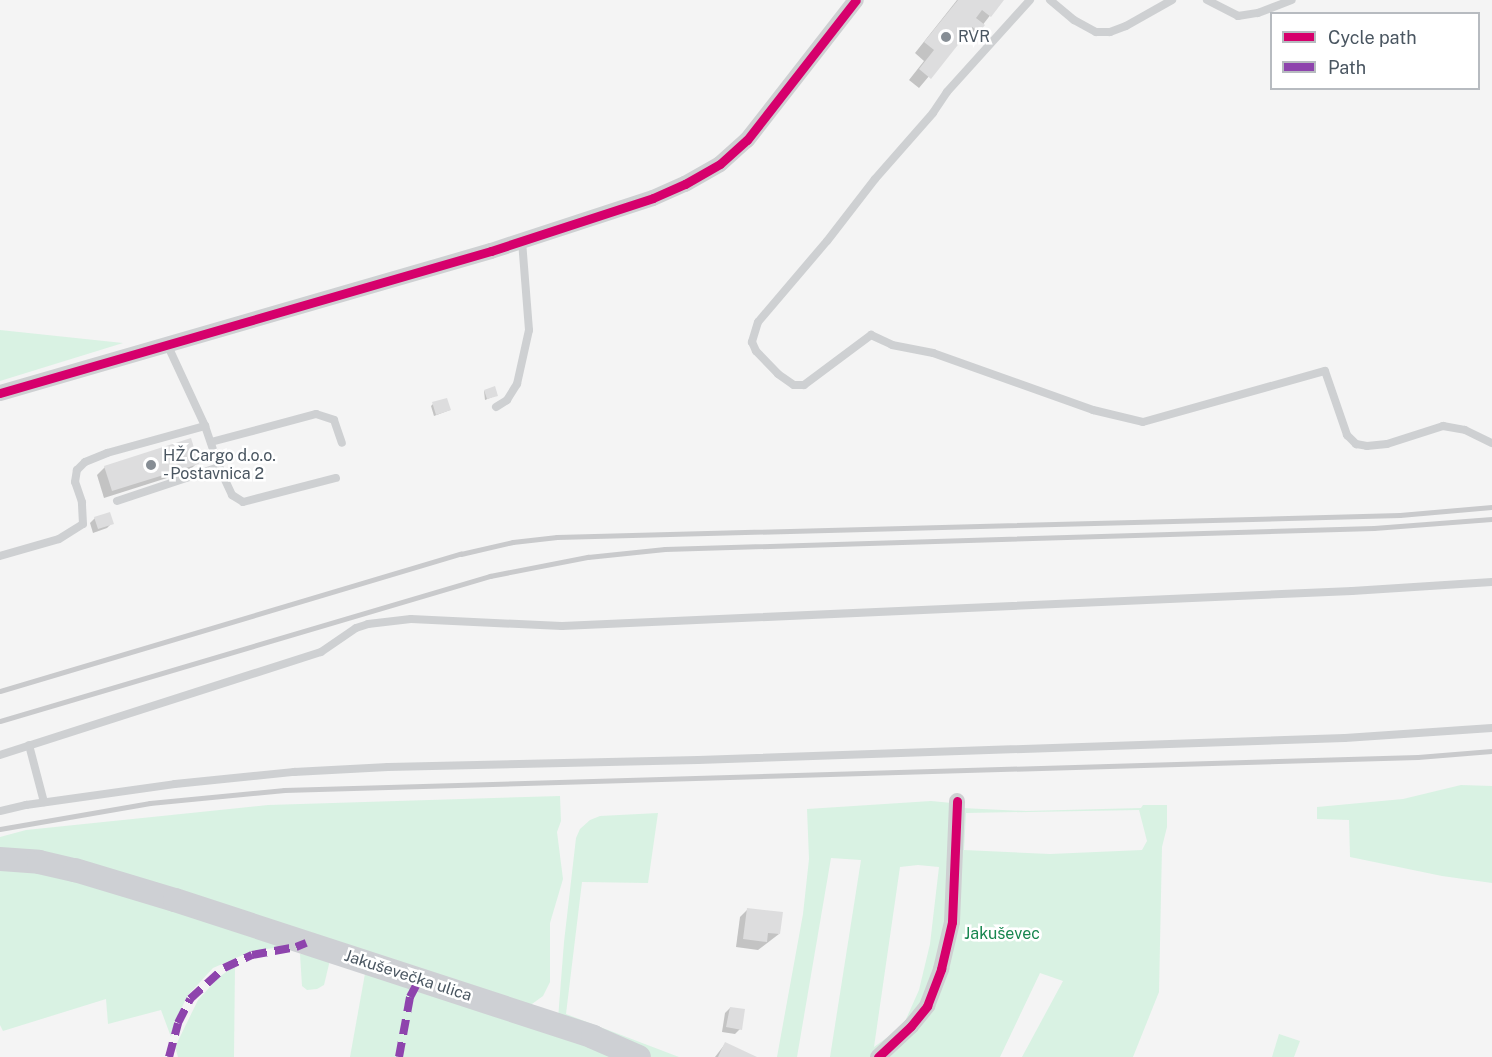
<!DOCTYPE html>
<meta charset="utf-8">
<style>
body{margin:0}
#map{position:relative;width:1492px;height:1057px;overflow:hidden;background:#f4f4f4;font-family:"Public Sans",sans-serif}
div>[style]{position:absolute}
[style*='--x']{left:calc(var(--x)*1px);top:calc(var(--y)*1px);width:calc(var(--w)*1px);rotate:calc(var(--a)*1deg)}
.green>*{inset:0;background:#d9f2e3}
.shadow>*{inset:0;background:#0003}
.building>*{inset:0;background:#ddddde}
.service>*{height:8px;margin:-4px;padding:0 4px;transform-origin:4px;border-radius:4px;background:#ced0d2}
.minor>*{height:16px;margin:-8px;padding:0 8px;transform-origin:8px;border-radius:8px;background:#ced0d2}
.secondary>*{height:24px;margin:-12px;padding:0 12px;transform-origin:12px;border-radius:12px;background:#ced0d4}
.rail>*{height:4.5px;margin:-2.25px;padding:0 2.25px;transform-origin:2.25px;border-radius:2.25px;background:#c9cacc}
.quiet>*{height:8px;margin-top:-4px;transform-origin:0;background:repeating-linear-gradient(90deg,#8e44ad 0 15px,transparent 0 23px)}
.cycleway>*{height:9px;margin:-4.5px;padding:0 4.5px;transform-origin:4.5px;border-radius:4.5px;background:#d6006c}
.dots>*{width:16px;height:16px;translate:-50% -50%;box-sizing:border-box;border:3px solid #fff;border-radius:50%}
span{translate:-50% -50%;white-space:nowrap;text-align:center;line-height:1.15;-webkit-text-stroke:5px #fff;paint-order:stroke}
.poi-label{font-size:16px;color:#4a5661}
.left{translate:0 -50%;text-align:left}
.park-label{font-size:16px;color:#17864f}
.street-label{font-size:16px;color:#4a5661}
.legend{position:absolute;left:1270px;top:12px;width:210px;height:78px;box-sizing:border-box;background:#fff;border:2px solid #b7bbc0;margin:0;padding:8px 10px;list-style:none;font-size:18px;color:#4a5661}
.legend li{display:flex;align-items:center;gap:12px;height:30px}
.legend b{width:30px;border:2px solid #b7bbc0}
</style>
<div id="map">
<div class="green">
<div style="clip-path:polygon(0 330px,123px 343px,0 381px)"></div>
<div style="clip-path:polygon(1461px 785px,1492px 786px,1492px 883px,1442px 876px,1350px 857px,1349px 820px,1317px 819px,1317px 807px,1403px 799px)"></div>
<div style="clip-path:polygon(560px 796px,561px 821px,557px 832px,563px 879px,550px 923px,550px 982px,543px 996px,525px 1009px,0 852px,0 837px,26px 830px,268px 805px)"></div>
<div style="clip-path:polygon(evenodd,931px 801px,952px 803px,947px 936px,921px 1010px,872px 1057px,830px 1057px,861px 860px,831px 858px,797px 1057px,777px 1057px,803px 914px,809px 859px,807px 809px,931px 801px,918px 865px,939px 867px,930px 944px,919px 990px,903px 1026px,874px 1047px,900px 867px,918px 865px)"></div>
<div style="clip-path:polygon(evenodd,1143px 805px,1167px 805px,1167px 827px,1162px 847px,1159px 992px,1133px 1057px,1022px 1057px,1063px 981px,1040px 973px,1000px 1057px,889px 1057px,897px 1050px,932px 1004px,962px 808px,1026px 811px,1141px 808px,1143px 805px,1139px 810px,1147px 841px,1142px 850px,1050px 854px,964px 850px,966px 813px,1139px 810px)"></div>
<div style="clip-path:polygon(658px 813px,648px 883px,582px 882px,566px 1014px,679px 1057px,648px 1057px,558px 1019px,564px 942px,576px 838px,580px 829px,590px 820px,600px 816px)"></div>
<div style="clip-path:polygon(0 865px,35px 868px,295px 945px,252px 951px,213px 968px,188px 995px,174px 1023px,171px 1037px,161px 1010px,108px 1024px,106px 999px,3px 1031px,0 1025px)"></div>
<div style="clip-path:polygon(300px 954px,331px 956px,324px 985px,317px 989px,307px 990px,302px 986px)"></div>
<div style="clip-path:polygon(235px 966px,234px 1057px,178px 1057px,175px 1047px,198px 1000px,219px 977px)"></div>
<div style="clip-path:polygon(366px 968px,621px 1057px,350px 1057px)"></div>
<div style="clip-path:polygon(1279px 1034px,1300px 1041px,1294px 1057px,1272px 1057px)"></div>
</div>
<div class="shadow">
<div style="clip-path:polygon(957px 0,1002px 0,978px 31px,968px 42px,962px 37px,919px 88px,909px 80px,924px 61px,915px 53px)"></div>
<div style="clip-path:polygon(484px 391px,497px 395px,485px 400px)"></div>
<div style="clip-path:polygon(433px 404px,450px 410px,434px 416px,431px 406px)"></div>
<div style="clip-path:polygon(197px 463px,189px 471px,104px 498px,97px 475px,105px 467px)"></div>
<div style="clip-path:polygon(95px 518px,112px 523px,107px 528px,93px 533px,90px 523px)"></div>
<div style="clip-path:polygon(748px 909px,779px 934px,758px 950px,736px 947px,740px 917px)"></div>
<div style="clip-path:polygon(730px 1008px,740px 1029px,735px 1034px,722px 1032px,725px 1013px)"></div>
<div style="clip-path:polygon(725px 1044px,753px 1057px,715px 1057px)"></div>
</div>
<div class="building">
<div style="clip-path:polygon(958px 0,1004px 0,991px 17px,982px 10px,976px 18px,985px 25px,979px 32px,972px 27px,931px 79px,919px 69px,934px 50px,924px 42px)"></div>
<div style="clip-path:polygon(495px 386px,498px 396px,487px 399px,484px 390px)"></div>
<div style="clip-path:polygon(447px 398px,451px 410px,436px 415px,432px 402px)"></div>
<div style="clip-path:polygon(191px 438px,199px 464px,112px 491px,104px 466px)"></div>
<div style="clip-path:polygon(110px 512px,114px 524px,98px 529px,94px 517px)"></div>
<div style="clip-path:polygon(747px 908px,783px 912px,780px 934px,768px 933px,767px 942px,743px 939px)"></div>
<div style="clip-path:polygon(730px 1007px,745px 1009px,742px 1030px,726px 1027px)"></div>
<div style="clip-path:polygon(725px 1042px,757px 1057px,718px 1057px)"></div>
</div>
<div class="service">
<div style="--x:1030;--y:0;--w:124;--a:132.1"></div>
<div style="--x:947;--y:92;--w:25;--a:124"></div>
<div style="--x:933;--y:113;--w:88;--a:131.3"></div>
<div style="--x:875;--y:179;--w:78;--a:127.7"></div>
<div style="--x:827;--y:241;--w:106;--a:130.4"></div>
<div style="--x:758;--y:322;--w:21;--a:107"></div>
<div style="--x:752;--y:342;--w:10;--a:66"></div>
<div style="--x:756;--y:351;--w:32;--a:46"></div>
<div style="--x:778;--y:374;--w:19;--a:35"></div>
<div style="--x:794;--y:385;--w:10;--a:0"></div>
<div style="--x:804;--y:385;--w:84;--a:-36.7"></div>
<div style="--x:871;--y:335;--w:23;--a:25"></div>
<div style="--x:892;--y:345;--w:42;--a:11"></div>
<div style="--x:933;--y:353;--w:170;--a:19.6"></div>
<div style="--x:1093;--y:410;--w:51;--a:13.5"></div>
<div style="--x:1143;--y:422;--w:189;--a:-15.7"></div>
<div style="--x:1325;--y:371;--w:68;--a:71"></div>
<div style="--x:1347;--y:435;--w:13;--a:45"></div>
<div style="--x:1356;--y:444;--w:11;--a:10"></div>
<div style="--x:1367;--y:446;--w:20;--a:-6"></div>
<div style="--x:1387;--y:444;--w:59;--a:-17.8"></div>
<div style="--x:1443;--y:426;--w:22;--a:10"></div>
<div style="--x:1465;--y:430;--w:30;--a:26"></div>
<div style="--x:1050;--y:0;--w:31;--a:40"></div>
<div style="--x:1074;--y:20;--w:25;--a:29"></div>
<div style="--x:1096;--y:32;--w:14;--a:0"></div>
<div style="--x:1110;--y:32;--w:17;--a:-21"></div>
<div style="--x:1126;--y:26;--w:53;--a:-29.5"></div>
<div style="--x:1207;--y:0;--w:35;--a:27"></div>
<div style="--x:1238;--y:16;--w:20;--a:-9"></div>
<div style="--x:1258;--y:13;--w:36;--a:-21"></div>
<div style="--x:167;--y:344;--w:90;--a:65.1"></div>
<div style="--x:205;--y:426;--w:43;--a:71.1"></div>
<div style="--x:219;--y:467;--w:31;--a:65"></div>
<div style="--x:232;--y:495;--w:13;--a:32"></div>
<div style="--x:243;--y:502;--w:96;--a:-14.5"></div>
<div style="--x:496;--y:407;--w:13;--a:-32"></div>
<div style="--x:507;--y:400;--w:19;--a:-58"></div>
<div style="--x:517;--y:384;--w:55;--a:-77.5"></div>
<div style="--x:529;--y:330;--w:89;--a:-94.5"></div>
<div style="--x:211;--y:442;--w:109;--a:-14.9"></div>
<div style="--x:316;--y:414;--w:19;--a:18"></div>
<div style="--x:334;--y:420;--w:24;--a:71"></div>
<div style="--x:117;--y:501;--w:108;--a:-18.4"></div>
<div style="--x:0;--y:556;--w:61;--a:-16.1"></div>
<div style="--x:59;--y:539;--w:28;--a:-32"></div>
<div style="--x:83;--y:524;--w:22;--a:-93"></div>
<div style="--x:82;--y:502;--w:21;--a:-109"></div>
<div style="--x:75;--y:482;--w:12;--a:-81"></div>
<div style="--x:77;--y:470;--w:11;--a:-45"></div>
<div style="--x:85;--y:462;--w:24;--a:-22"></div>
<div style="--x:107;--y:453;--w:102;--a:-15.4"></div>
<div style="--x:29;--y:745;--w:59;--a:75.3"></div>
<div style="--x:0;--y:755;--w:337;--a:-17.8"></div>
<div style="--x:321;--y:652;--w:42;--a:-34.4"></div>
<div style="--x:356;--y:628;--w:13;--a:-18"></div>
<div style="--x:368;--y:624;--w:43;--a:-6.6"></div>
<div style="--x:411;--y:619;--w:151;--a:2.7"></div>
<div style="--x:562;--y:626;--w:791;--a:-2.54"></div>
<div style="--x:1352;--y:591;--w:140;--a:-3.7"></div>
<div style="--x:0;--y:811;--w:27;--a:-13"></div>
<div style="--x:26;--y:805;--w:150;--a:-8"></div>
<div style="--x:175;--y:784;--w:120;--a:-5.8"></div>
<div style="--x:294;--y:772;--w:94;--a:-3"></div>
<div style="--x:388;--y:767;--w:310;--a:-1.3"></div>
<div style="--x:698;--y:760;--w:647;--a:-1.95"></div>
<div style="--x:1345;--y:738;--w:147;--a:-3.9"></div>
</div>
<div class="minor">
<div style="--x:0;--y:393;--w:511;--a:-16.13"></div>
<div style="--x:491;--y:251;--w:170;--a:-18.1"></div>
<div style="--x:653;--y:198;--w:35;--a:-24"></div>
<div style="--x:685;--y:184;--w:40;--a:-29.7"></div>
<div style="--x:720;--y:164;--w:36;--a:-42"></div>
<div style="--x:747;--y:140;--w:177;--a:-52.1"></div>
<div style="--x:878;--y:1057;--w:45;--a:-43.2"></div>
<div style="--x:911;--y:1026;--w:26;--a:-51"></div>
<div style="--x:927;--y:1006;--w:40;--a:-69"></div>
<div style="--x:941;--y:969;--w:48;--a:-76.8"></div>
<div style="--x:952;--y:922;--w:121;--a:-87.6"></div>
</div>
<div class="secondary">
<div style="--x:0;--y:859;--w:39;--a:4"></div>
<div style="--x:39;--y:862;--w:37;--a:13"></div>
<div style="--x:75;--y:870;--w:104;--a:16.7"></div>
<div style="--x:175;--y:900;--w:440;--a:18.1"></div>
<div style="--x:593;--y:1037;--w:50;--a:23.5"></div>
</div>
<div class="rail">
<div style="--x:0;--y:691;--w:481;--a:-16.6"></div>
<div style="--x:461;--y:554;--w:53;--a:-13"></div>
<div style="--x:513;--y:542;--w:44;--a:-6.5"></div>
<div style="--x:557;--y:537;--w:843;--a:-1.49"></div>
<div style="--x:1400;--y:515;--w:92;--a:-5"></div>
<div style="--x:0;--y:721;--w:511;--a:-16.48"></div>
<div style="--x:490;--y:576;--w:100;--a:-11"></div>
<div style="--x:588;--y:557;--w:77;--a:-5.9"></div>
<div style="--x:665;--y:549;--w:709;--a:-1.7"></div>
<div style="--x:1374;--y:528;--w:118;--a:-4.4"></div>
<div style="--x:0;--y:829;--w:152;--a:-9.8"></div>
<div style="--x:150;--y:803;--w:135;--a:-5.5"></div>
<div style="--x:284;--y:790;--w:1134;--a:-1.67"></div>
<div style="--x:1418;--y:757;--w:74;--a:-4.6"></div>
</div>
<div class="quiet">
<div style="--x:169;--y:1057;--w:35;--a:-75"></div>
<div style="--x:178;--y:1023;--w:27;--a:-63"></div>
<div style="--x:190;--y:999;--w:46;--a:-42.4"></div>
<div style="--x:224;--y:968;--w:31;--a:-25"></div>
<div style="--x:252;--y:955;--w:45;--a:-10.3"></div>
<div style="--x:296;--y:947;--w:11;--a:-22"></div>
<div style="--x:399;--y:1057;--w:61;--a:-79.6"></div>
<div style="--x:410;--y:997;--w:19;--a:-62"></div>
</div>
<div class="cycleway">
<div style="--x:0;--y:393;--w:511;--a:-16.13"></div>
<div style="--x:491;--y:251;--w:170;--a:-18.1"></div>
<div style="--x:653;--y:198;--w:35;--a:-24"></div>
<div style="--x:685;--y:184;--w:40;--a:-29.7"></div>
<div style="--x:720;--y:164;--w:36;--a:-42"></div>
<div style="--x:747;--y:140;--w:177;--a:-52.1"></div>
<div style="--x:878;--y:1057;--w:45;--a:-43.2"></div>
<div style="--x:911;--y:1026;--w:26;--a:-51"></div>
<div style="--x:927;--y:1006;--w:40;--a:-69"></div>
<div style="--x:941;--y:969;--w:48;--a:-76.8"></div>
<div style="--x:952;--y:922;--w:121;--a:-87.6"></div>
</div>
<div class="dots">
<div style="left:946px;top:37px;background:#868d94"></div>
<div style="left:151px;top:465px;background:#868d94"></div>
</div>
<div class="poi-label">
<span class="left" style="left:958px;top:37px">RVR</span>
<span class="left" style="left:163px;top:465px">HŽ Cargo d.o.o.<br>- Postavnica 2</span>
</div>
<div class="park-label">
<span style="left:1002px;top:934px">Jakuševec</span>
</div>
<div class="street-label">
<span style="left:408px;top:976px;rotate:18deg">Jakuševečka ulica</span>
</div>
<ul class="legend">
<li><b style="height:8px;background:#d6006c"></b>Cycle path</li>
<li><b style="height:8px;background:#8e44ad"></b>Path</li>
</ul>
</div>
